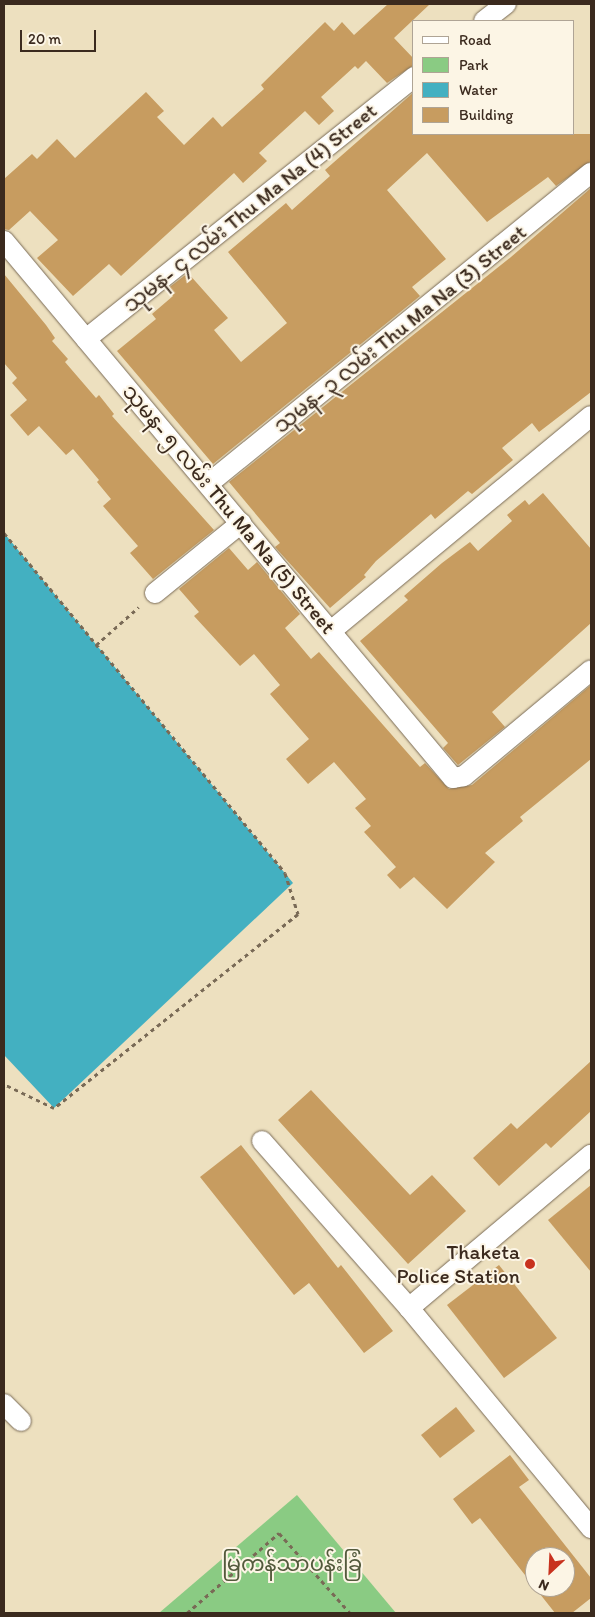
<!DOCTYPE html>
<meta charset="utf-8">
<style>
body{margin:0}
#map{position:relative;width:595px;height:1617px;overflow:hidden;background:#ede0bf;font-family:Itim,"Noto Sans Myanmar",sans-serif}
div>[style]{position:absolute}
[style*='--x']{left:calc(var(--x)*1px);top:calc(var(--y)*1px);width:calc(var(--w)*1px);rotate:calc(var(--a)*1deg)}
.green>*{inset:0;background:#8acb83}
.water>*{inset:0;background:#43b0c1}
.building>*{inset:0;background:#c79c60}
.path>*{height:3px;margin-top:-1.5px;transform-origin:0;background:repeating-linear-gradient(90deg,#796a56 0 4px,transparent 0 8px)}
.roads{filter:drop-shadow(0 0 1px #796a56) drop-shadow(0 0 1px #796a56)}
.minor>*{height:20px;margin:-10px;padding:0 10px;transform-origin:10px;border-radius:10px;background:#fff}
.dots>*{width:14px;height:14px;translate:-50% -50%;box-sizing:border-box;border:2px solid #fcf5e5;border-radius:50%}
span{translate:-50% -50%;white-space:nowrap;text-align:center;line-height:1.15;-webkit-text-stroke:4px #fcf5e5;paint-order:stroke}
.street-label{font-size:21px;color:#3b2a1e}
.poi-label{font-size:21px;color:#3b2a1e}
.right{translate:-100% -50%;text-align:right}
.park-label{font-size:21px;color:#535a3c}
.frame{position:absolute;inset:0;border:5px solid #3b2a1e;pointer-events:none}
.legend{position:absolute;left:412px;top:20px;width:162px;height:115px;box-sizing:border-box;background:#fcf5e5;border:1px solid #afa495;margin:0;padding:6px 9px;list-style:none;font-size:15px;color:#3b2a1e}
.legend li{display:flex;align-items:center;gap:10px;height:25px}
.legend b{width:25px;border:1px solid #afa495}
.north{position:absolute;left:525px;top:1547px;width:50px;height:50px;box-sizing:border-box;background:#fcf5e5;border:1px solid #afa495;border-radius:50%;rotate:205deg;font-size:14px;font-weight:700;line-height:20px;text-align:center;color:#3b2a1e}
.north::after{content:'';display:block;margin:auto;width:18px;height:22px;background:#c8321e;clip-path:polygon(50% 0,100% 100%,50% 72%,0 100%)}
.scale{position:absolute;left:20px;top:30px;width:76px;height:22px;box-sizing:border-box;border:2px solid #3b2a1e;border-top:0;padding-left:6px;font-size:15px;line-height:18px;white-space:nowrap;color:#3b2a1e;-webkit-text-stroke:4px #fcf5e5;paint-order:stroke}
</style>
<div id="map">
<div class="green">
<div style="clip-path:polygon(297px 1495px,396px 1613px,159px 1613px)"></div>
</div>
<div class="water">
<div style="clip-path:polygon(4px 533px,293px 883px,54px 1108px,4px 1055px)"></div>
</div>
<div class="building">
<div style="clip-path:polygon(388px 4px,430px 4px,394px 38px,414px 59px,414px 65px,387px 83px,366px 61px,358px 69px,355px 66px,321px 97px,334px 111px,319px 125px,305px 111px,259px 153px,267px 161px,243px 183px,234px 173px,121px 276px,109px 264px,73px 296px,37px 258px,58px 240px,30px 211px,9px 230px,4px 229px,4px 179px,32px 154px,37px 159px,57px 139px,75px 158px,146px 92px,164px 111px,157px 117px,184px 145px,213px 117px,222px 127px,264px 89px,261px 85px,325px 22px,334px 31px,342px 22px,354px 35px)"></div>
<div style="clip-path:polygon(414px 92px,414px 134px,591px 134px,591px 161px,556px 186px,548px 177px,487px 222px,427px 153px,387px 190px,446px 259px,412px 287px,420px 296px,213px 464px,117px 351px,156px 319px,152px 314px,173px 296px,167px 289px,188px 273px,228px 318px,214px 330px,241px 362px,287px 323px,228px 252px,286px 203px,292px 210px,330px 176px,325px 170px)"></div>
<div style="clip-path:polygon(591px 188px,591px 392px,539px 432px,532px 423px,502px 448px,513px 460px,472px 494px,468px 491px,435px 519px,431px 514px,376px 561px,364px 575px,366px 577px,330px 608px,275px 547px,280px 543px,229px 482px,511px 257px)"></div>
<div style="clip-path:polygon(4px 274px,46px 325px,55px 338px,52px 341px,68px 359px,65px 362px,96px 398px,99px 395px,114px 414px,112px 416px,214px 530px,153px 579px,130px 553px,138px 546px,103px 506px,111px 499px,97px 482px,99px 480px,73px 449px,66px 455px,39px 426px,28px 436px,10px 415px,27px 400px,12px 383px,17px 378px,4px 363px)"></div>
<div style="clip-path:polygon(543px 493px,591px 549px,591px 623px,492px 712px,505px 727px,458px 765px,443px 748px,448px 743px,360px 641px,408px 600px,404px 596px,442px 563px,470px 542px,478px 551px,512px 521px,507px 515px,525px 500px,529px 505px)"></div>
<div style="clip-path:polygon(229px 548px,248px 570px,257px 562px,300px 614px,285px 628px,311px 659px,319px 652px,420px 767px,425px 763px,449px 789px,472px 785px,591px 685px,591px 759px,520px 817px,523px 821px,485px 853px,495px 862px,447px 909px,414px 877px,400px 889px,387px 875px,396px 867px,364px 832px,371px 826px,355px 808px,366px 799px,334px 762px,308px 784px,286px 759px,309px 739px,270px 694px,280px 685px,254px 654px,240px 666px,194px 616px,199px 612px,179px 589px)"></div>
<div style="clip-path:polygon(591px 1061px,591px 1111px,551px 1148px,546px 1143px,499px 1186px,473px 1158px,511px 1123px,517px 1129px)"></div>
<div style="clip-path:polygon(311px 1090px,410px 1195px,432px 1175px,466px 1211px,408px 1264px,278px 1120px)"></div>
<div style="clip-path:polygon(241px 1145px,338px 1268px,341px 1265px,393px 1331px,364px 1353px,309px 1283px,294px 1295px,200px 1177px)"></div>
<div style="clip-path:polygon(591px 1185px,591px 1272px,548px 1220px)"></div>
<div style="clip-path:polygon(499px 1265px,557px 1338px,504px 1378px,447px 1305px)"></div>
<div style="clip-path:polygon(456px 1407px,475px 1431px,440px 1458px,421px 1435px)"></div>
<div style="clip-path:polygon(evenodd,510px 1455px,529px 1480px,519px 1487px,591px 1578px,591px 1598px,572px 1613px,555px 1613px,480px 1518px,472px 1524px,453px 1499px,510px 1455px,535px 1557px,565px 1557px,565px 1587px,535px 1587px,535px 1557px)"></div>
</div>
<div class="path">
<div style="--x:4;--y:533;--w:441;--a:50.4"></div>
<div style="--x:285;--y:873;--w:43;--a:72.4"></div>
<div style="--x:298;--y:914;--w:312;--a:141.5"></div>
<div style="--x:54;--y:1108;--w:55;--a:-154.4"></div>
<div style="--x:96;--y:645;--w:57;--a:-41.5"></div>
<div style="--x:187;--y:1613;--w:122;--a:-41"></div>
<div style="--x:279;--y:1533;--w:107;--a:48.4"></div>
</div>
<div class="roads">
<div class="minor">
<div style="--x:484;--y:21;--w:28;--a:-38"></div>
<div style="--x:4;--y:241;--w:700;--a:50.1"></div>
<div style="--x:453;--y:778;--w:11;--a:-10"></div>
<div style="--x:464;--y:776;--w:165;--a:-39.8"></div>
<div style="--x:86;--y:339;--w:420;--a:-38.6"></div>
<div style="--x:208;--y:484;--w:493;--a:-39.1"></div>
<div style="--x:155;--y:593;--w:111;--a:-39.1"></div>
<div style="--x:331;--y:631;--w:337;--a:-39.6"></div>
<div style="--x:262;--y:1141;--w:222;--a:48.6"></div>
<div style="--x:409;--y:1308;--w:286;--a:50.4"></div>
<div style="--x:409;--y:1308;--w:238;--a:-40.1"></div>
<div style="--x:4;--y:1404;--w:24;--a:45"></div>
</div>
</div>
<div class="dots">
<div style="left:530px;top:1264px;background:#c8321e"></div>
</div>
<div class="street-label">
<span style="left:250px;top:208px;rotate:-39deg">သုမန- ၄ လမ်း Thu Ma Na (4) Street</span>
<span style="left:400px;top:329px;rotate:-39deg">သုမန- ၃ လမ်း Thu Ma Na (3) Street</span>
<span style="left:229px;top:509px;rotate:50deg">သုမန- ၅ လမ်း Thu Ma Na (5) Street</span>
</div>
<div class="poi-label">
<span class="right" style="left:520px;top:1264px">Thaketa<br>Police Station</span>
</div>
<div class="park-label">
<span style="left:292px;top:1564px">မြကန်သာပန်းခြံ</span>
</div>
<div class="frame"></div>
<ul class="legend">
<li><b style="height:6px;background:#fff"></b>Road</li>
<li><b style="height:14px;background:#8acb83"></b>Park</li>
<li><b style="height:14px;background:#43b0c1"></b>Water</li>
<li><b style="height:14px;background:#c79c60"></b>Building</li>
</ul>
<div class="north">N</div>
<div class="scale">20 m</div>
</div>
